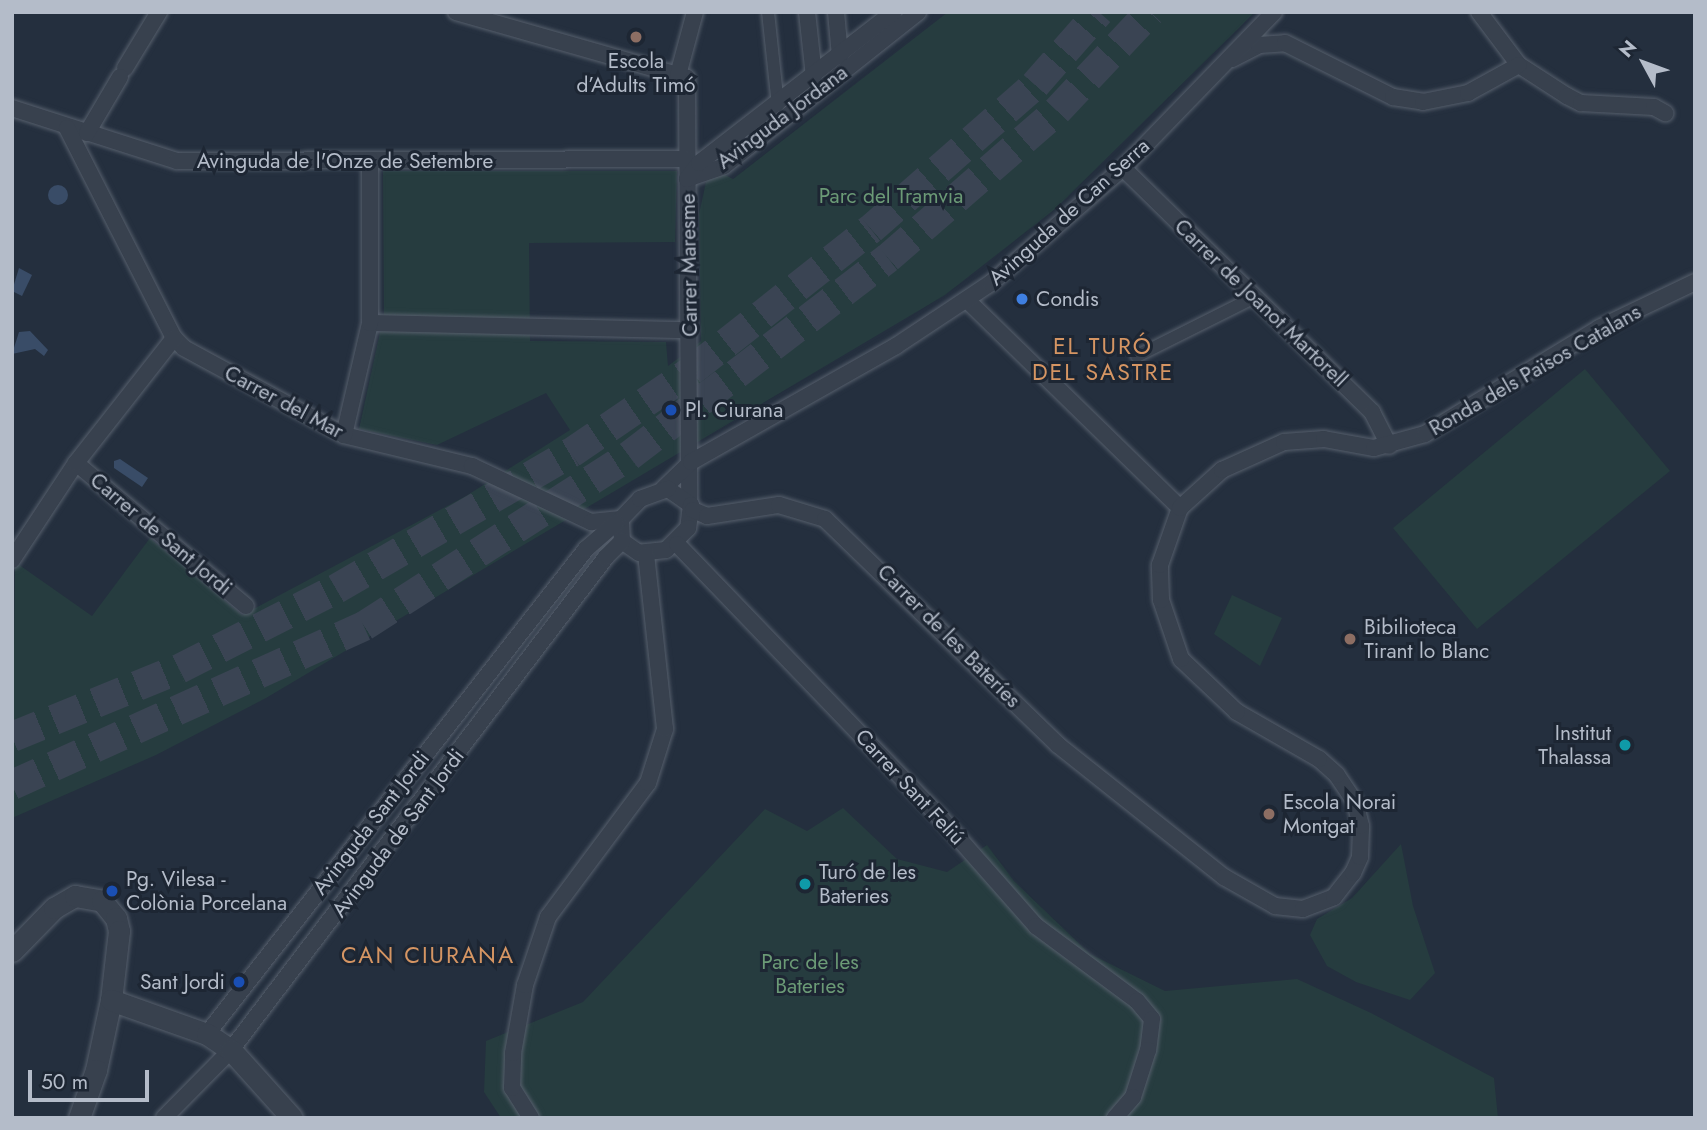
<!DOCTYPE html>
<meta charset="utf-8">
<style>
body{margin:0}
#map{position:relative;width:1707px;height:1130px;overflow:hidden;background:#242f3e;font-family:Jost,sans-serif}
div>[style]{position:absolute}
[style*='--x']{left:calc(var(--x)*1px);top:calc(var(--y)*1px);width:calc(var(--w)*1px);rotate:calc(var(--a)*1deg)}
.green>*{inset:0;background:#263c3f}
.water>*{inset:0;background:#394c67}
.round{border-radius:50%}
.motorway-tunnel>*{height:30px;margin-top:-15px;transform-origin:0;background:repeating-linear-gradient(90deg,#3a4453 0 30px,transparent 0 45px)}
.roads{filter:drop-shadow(0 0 2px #565f6c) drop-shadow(0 0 2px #565f6c)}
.pedestrian>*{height:12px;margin:-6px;padding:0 6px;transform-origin:6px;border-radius:6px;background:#38414e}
.minor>*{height:16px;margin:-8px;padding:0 8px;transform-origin:8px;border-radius:8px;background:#38414e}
.tertiary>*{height:21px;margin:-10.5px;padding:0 10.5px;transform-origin:10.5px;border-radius:10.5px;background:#38414e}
.dots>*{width:19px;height:19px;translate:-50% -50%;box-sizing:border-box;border:4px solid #1d2633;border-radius:50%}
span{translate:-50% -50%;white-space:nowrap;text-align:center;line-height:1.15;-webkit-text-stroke:6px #1d2633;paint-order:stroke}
.poi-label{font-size:21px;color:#b4bcc9}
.left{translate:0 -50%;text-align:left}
.right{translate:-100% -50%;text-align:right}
.street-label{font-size:21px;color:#b4bcc9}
.park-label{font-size:21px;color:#6b9a76}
.neighbourhood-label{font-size:23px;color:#d59563;letter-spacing:2px}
.frame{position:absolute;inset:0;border:14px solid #b4bcc9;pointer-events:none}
.north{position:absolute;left:1609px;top:28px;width:70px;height:70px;-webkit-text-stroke:5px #1d2633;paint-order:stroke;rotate:311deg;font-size:19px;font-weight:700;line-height:28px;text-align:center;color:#b4bcc9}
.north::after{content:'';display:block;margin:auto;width:24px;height:32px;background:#b4bcc9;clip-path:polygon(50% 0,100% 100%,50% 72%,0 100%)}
.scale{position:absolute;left:28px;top:1070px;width:121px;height:32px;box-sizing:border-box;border:4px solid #b4bcc9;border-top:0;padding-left:9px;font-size:21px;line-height:24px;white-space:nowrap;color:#b4bcc9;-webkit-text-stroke:5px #1d2633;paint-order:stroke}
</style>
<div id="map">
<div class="green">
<div style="clip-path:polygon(948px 12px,1255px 12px,1055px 209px,945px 295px,266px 698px,156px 755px,12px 818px,15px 562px,92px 616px,150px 538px,242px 615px,466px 496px,570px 430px,546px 393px,437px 445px,359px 429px,384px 314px,383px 171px,677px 171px,675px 242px,529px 243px,530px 341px,666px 342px,668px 366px,701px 341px,699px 214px,706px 182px,719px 172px,733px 179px)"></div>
<div style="clip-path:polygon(1585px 369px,1670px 471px,1477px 629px,1393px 528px)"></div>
<div style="clip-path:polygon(1232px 595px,1282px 618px,1260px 666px,1214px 634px)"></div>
<div style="clip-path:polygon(843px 808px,897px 859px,947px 872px,987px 845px,1014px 881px,1090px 954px,1165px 991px,1297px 979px,1371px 1013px,1494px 1078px,1498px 1118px,501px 1118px,484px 1092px,486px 1041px,583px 1002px,765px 809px,807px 831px)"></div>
<div style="clip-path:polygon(1401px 844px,1413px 906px,1435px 973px,1410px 1000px,1356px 982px,1327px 966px,1310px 935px,1317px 919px,1352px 898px)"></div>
</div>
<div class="water">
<div class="round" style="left:48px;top:185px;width:20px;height:20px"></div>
<div style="clip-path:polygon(19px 268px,32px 275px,22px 296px,12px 291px)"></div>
<div style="clip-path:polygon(30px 331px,48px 350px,44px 356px,35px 349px,12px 354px,19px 332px)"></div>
<div style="clip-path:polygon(120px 459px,148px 478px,142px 487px,114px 468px,114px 461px)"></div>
</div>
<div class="motorway-tunnel">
<div style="--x:12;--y:737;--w:180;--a:-22.2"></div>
<div style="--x:179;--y:669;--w:176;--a:-27"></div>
<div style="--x:336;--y:589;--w:272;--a:-30.1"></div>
<div style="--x:571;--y:453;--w:145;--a:-34.3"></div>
<div style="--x:691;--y:371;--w:229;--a:-38.3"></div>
<div style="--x:871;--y:229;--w:218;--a:-41.3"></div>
<div style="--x:1035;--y:85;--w:97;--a:-48.8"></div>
<div style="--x:12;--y:785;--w:386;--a:-24.3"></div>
<div style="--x:364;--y:626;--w:315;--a:-32.7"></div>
<div style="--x:629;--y:456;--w:326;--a:-37.4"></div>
<div style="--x:888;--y:258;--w:224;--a:-41"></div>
<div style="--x:1057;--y:111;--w:136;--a:-46.8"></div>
</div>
<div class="roads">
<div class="pedestrian">
<div style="--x:768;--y:12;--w:94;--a:83.9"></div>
<div style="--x:1137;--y:356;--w:132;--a:-26.6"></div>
</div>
<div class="minor">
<div style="--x:456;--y:12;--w:240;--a:15.9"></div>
<div style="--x:687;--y:78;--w:424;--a:89.7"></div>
<div style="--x:807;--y:12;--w:64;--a:83.8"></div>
<div style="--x:836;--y:12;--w:44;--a:84.8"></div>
<div style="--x:1479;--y:12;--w:66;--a:53"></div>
<div style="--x:1519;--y:65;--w:57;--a:32.9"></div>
<div style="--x:1567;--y:96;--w:16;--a:27"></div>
<div style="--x:1581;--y:103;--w:73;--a:3.1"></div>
<div style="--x:1654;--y:107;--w:13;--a:29"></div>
<div style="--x:1232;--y:59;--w:30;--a:-27"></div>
<div style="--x:1259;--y:45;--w:26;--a:-4"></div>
<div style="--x:1285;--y:43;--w:121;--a:26.6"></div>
<div style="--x:1393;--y:97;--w:30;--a:9"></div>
<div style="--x:1423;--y:102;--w:46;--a:-11.3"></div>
<div style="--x:1468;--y:93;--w:58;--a:-28.8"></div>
<div style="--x:125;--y:68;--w:66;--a:-58.7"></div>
<div style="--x:678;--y:75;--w:65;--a:-74.9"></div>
<div style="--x:12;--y:108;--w:173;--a:17.8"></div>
<div style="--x:177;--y:161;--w:510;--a:-0.22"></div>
<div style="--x:67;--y:128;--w:236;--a:63"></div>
<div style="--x:174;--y:338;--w:14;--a:45"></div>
<div style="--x:184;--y:348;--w:182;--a:28.5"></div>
<div style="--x:344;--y:435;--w:132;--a:13.6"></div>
<div style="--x:472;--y:466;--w:132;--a:25.2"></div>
<div style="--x:591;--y:522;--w:30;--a:-6"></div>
<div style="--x:87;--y:133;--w:65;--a:-59.5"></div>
<div style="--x:1123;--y:168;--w:349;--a:44.4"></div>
<div style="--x:1372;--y:412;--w:38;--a:63"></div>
<div style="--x:687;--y:179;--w:39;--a:-19"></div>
<div style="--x:724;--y:166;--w:248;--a:-38.4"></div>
<div style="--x:687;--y:179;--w:20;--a:-53"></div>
<div style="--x:699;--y:163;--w:247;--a:-37.8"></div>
<div style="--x:967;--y:300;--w:298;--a:44.3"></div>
<div style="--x:370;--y:323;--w:320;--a:1.3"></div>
<div style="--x:344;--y:435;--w:115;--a:-76.9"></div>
<div style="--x:370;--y:323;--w:163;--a:-90"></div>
<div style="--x:76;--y:463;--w:222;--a:40.1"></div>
<div style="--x:663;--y:489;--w:39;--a:-44"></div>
<div style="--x:691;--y:462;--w:236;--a:-29.5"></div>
<div style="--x:896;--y:346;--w:114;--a:-33.6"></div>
<div style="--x:991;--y:283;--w:175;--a:-41.1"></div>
<div style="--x:1123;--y:168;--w:217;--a:-45.9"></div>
<div style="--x:668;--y:489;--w:28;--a:35"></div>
<div style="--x:691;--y:505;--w:23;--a:97"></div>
<div style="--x:688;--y:528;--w:31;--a:135"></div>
<div style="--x:666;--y:550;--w:27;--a:174"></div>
<div style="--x:639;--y:553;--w:21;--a:-145"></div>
<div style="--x:622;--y:541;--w:22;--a:-93"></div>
<div style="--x:621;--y:519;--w:28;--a:-46"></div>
<div style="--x:640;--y:499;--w:30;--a:-20"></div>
<div style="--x:693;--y:510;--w:15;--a:23"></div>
<div style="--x:707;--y:516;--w:73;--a:-8.7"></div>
<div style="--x:779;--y:505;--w:48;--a:16.9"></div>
<div style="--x:825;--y:519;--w:325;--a:44.1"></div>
<div style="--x:1058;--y:745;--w:212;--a:38.5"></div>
<div style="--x:1224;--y:877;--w:59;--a:29.6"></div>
<div style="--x:1275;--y:906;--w:28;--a:6"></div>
<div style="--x:1303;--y:909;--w:33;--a:-21"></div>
<div style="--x:1334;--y:897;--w:31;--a:-52"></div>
<div style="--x:1353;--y:873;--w:17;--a:-66"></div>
<div style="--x:1360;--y:857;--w:31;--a:-88"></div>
<div style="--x:1361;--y:826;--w:25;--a:-104"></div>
<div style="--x:1355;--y:802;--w:32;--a:-124"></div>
<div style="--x:1337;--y:775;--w:24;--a:-138"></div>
<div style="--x:1319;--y:759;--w:95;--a:-150.2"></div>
<div style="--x:1237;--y:712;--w:77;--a:-136.6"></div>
<div style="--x:1181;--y:659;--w:62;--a:-108.7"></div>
<div style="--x:1161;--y:600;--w:35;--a:-92"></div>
<div style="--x:1160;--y:565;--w:60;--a:-70.7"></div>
<div style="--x:1180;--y:508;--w:57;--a:-42.1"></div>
<div style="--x:1222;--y:470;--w:68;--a:-24.3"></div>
<div style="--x:1284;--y:442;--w:40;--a:-4.3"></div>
<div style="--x:1324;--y:439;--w:51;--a:10.2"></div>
<div style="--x:1374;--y:448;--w:53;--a:-15.4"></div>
<div style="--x:1425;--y:434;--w:204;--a:-31.3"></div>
<div style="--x:1599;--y:328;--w:106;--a:-25.6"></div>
<div style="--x:677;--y:544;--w:378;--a:46.1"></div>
<div style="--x:939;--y:816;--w:147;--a:48.6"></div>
<div style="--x:1036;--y:926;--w:126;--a:36.6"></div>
<div style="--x:1137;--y:1001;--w:23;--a:50"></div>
<div style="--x:1152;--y:1019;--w:31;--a:97"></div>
<div style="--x:1148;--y:1050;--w:49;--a:107.7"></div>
<div style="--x:1133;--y:1097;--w:28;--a:131"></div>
<div style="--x:12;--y:560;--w:116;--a:-56.6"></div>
<div style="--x:76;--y:463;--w:159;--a:-51.9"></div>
<div style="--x:207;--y:1034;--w:616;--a:-51.99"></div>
<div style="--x:586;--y:549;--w:40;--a:-41"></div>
<div style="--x:164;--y:1118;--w:95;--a:-45.4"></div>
<div style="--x:231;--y:1050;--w:619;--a:-52.74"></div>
<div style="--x:606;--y:557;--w:23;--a:-45"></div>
<div style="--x:531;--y:1118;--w:36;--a:-122"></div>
<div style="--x:512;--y:1088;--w:35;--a:-88"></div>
<div style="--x:513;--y:1053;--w:69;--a:-80"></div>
<div style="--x:525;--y:985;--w:72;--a:-71.3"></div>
<div style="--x:548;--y:917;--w:167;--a:-53.3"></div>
<div style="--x:648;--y:783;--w:57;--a:-72.5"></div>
<div style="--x:665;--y:729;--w:175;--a:-96.2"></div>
</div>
<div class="tertiary">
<div style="--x:12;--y:951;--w:60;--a:-45.7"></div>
<div style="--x:54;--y:908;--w:24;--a:-30"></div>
<div style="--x:75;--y:896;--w:27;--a:10"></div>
<div style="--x:102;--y:901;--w:22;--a:51"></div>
<div style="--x:116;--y:918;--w:13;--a:77"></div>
<div style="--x:119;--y:931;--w:69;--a:96.6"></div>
<div style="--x:111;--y:1000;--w:72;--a:102.1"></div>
<div style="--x:96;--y:1070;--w:51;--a:109.5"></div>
<div style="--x:111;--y:1000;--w:102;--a:19.5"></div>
<div style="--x:207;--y:1034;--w:29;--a:34"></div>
<div style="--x:231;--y:1050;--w:91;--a:48.1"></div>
</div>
</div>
<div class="dots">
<div style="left:636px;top:37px;background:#8d6e63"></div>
<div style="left:1022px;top:299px;background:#3f7fe0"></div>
<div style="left:671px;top:410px;background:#1a4fb4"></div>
<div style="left:1350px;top:639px;background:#8d6e63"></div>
<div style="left:1625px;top:745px;background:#0f9aa8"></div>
<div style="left:1269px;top:814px;background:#8d6e63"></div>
<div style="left:805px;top:884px;background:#0f9aa8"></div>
<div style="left:112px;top:891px;background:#1a4fb4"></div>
<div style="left:239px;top:982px;background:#1a4fb4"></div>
</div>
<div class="poi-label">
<span style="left:636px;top:73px">Escola<br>d’Adults Timó</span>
<span class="left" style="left:1036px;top:299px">Condis</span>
<span class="left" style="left:685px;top:410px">Pl. Ciurana</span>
<span class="left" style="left:1364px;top:639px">Bibilioteca<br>Tirant lo Blanc</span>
<span class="right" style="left:1611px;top:745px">Institut<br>Thalassa</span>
<span class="left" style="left:1283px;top:814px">Escola Norai<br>Montgat</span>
<span class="left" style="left:819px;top:884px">Turó de les<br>Bateries</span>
<span class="left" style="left:126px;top:891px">Pg. Vilesa -<br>Colònia Porcelana</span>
<span class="right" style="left:225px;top:982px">Sant Jordi</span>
</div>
<div class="street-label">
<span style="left:782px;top:117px;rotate:-37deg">Avinguda Jordana</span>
<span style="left:345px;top:161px">Avinguda de l'Onze de Setembre</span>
<span style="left:1069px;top:212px;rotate:-42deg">Avinguda de Can Serra</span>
<span style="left:689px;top:265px;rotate:-91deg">Carrer Maresme</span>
<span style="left:1261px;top:303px;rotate:44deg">Carrer de Joanot Martorell</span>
<span style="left:1535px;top:370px;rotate:-30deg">Ronda dels Països Catalans</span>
<span style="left:284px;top:402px;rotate:28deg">Carrer del Mar</span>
<span style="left:161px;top:534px;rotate:40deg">Carrer de Sant Jordi</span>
<span style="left:949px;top:636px;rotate:45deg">Carrer de les Bateríes</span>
<span style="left:910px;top:787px;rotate:47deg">Carrer Sant Feliú</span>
<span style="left:371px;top:823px;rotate:-52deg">Avinguda Sant Jordi</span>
<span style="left:398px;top:833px;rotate:-53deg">Avinguda de Sant Jordi</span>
</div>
<div class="park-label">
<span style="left:891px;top:196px">Parc del Tramvia</span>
<span style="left:810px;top:974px">Parc de les<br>Bateries</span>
</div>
<div class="neighbourhood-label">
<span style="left:1103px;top:359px">EL TURÓ<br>DEL SASTRE</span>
<span style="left:428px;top:955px">CAN CIURANA</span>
</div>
<div class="frame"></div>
<div class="north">N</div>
<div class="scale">50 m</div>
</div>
